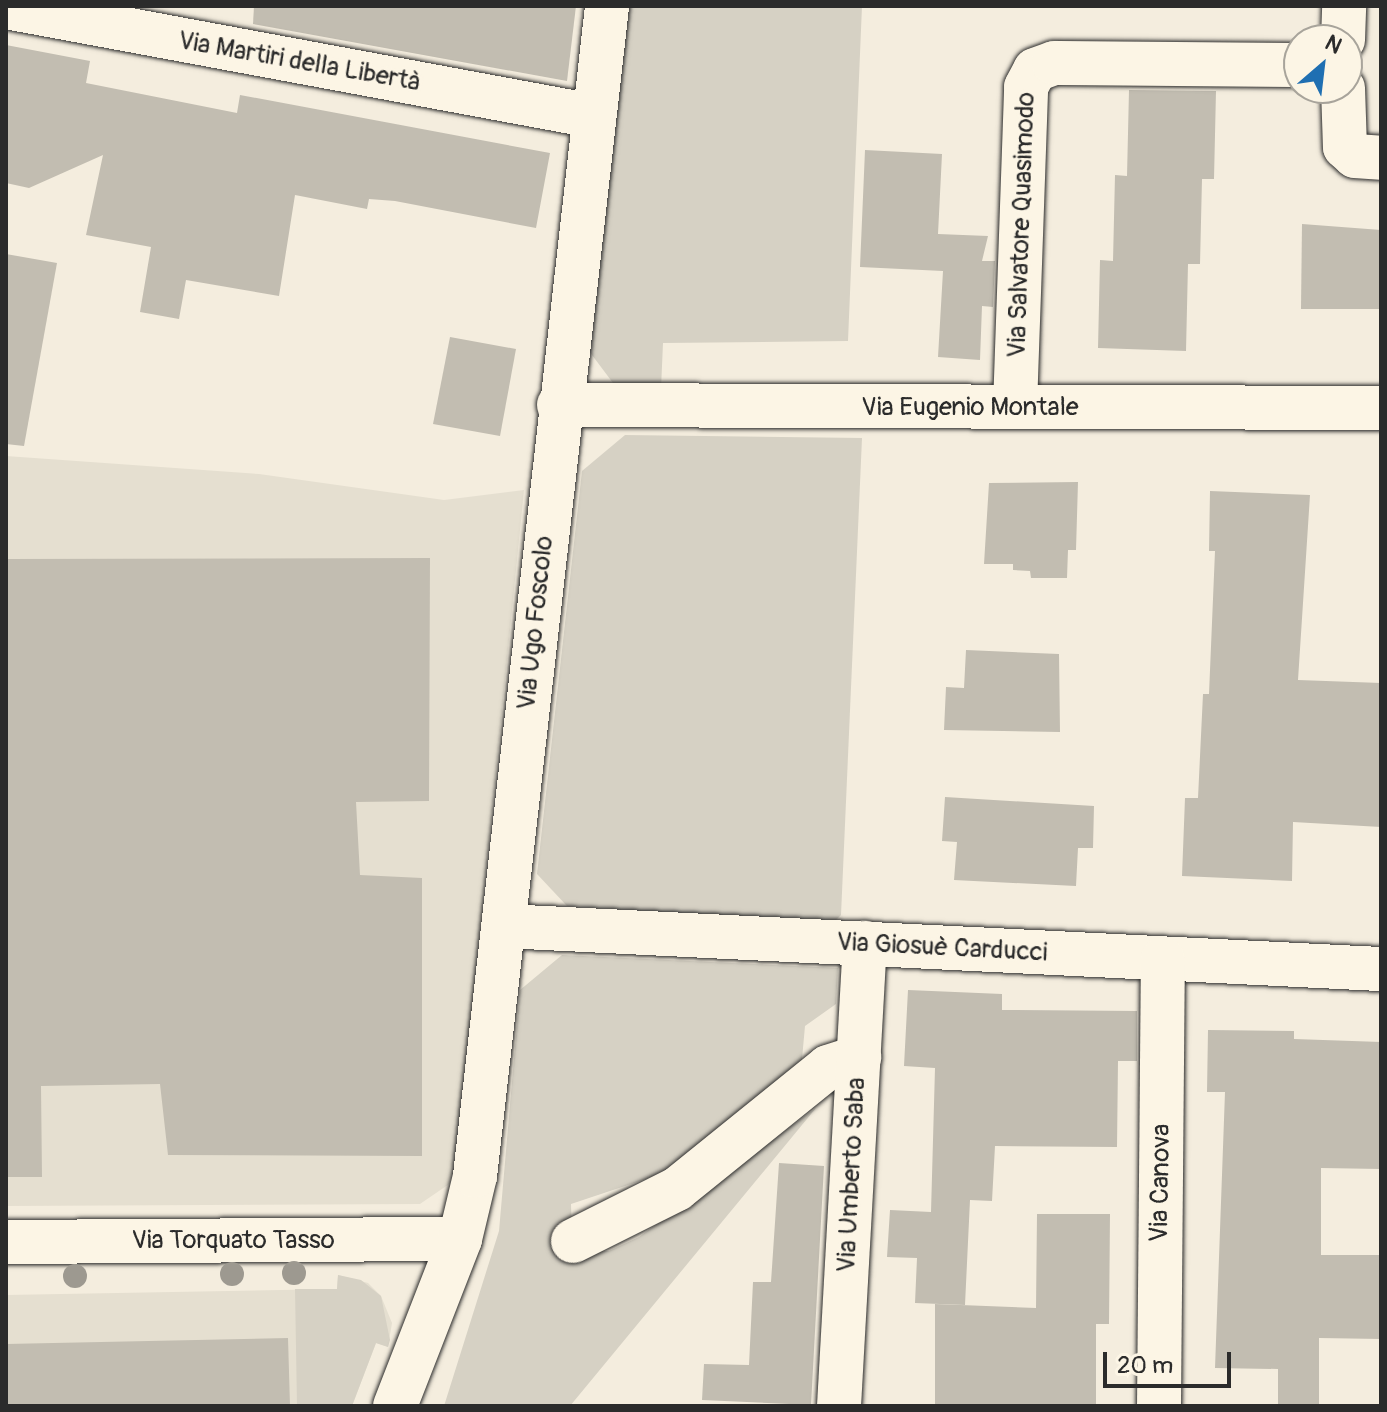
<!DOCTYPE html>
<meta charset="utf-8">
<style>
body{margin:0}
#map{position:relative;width:1387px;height:1412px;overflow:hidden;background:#f4edde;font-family:Pangolin,sans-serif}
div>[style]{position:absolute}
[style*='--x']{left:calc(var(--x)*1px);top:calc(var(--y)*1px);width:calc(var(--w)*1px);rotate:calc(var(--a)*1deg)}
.built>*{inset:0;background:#e5dfd0}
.green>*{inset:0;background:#d6d1c4}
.building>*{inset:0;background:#c2bdb1}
.roads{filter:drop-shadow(0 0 2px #2b2b2b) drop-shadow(0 0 2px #2b2b2b)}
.street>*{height:44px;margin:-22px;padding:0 22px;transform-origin:22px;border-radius:22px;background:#fcf5e5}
.trees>*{width:24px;height:24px;margin:-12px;border-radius:50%;background:#9d9990}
span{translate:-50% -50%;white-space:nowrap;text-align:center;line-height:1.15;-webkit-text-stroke:6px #fcf5e5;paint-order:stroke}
.street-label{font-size:26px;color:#2b2b2b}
.frame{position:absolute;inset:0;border:8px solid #2b2b2b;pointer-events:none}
.north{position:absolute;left:1283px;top:24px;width:80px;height:80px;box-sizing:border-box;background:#fcf5e5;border:2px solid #a8a49b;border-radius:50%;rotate:28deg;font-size:22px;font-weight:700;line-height:32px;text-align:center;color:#2b2b2b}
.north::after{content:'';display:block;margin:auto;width:28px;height:36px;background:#1f6fb2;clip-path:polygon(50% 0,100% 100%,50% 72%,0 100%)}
.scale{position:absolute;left:1103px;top:1352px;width:128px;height:36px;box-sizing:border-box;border:4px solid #2b2b2b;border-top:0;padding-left:10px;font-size:24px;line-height:28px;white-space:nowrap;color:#2b2b2b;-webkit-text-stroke:6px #fcf5e5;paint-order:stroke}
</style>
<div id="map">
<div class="built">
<div style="clip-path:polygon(6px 456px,259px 474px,444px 500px,524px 490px,455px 1180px,420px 1204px,6px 1206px)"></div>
<div style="clip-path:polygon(338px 1275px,368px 1283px,381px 1296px,392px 1323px,388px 1347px,376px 1343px,352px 1406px,6px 1406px,6px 1295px,337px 1289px)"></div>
</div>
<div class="green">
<div style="clip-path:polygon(626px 6px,862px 6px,848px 341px,663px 343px,661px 389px,616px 387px,586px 347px)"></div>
<div style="clip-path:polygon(625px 435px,862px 438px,841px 915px,833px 923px,567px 906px,537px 874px,582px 471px)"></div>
<div style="clip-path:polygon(562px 955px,838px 968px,836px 1004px,805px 1026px,801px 1070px,661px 1174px,571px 1204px,572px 1239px,587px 1251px,609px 1251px,639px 1237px,816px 1108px,570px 1406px,444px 1406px,499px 1231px,520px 990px)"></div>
<div style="clip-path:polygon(338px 1275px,361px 1280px,381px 1296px,390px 1340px,388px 1347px,376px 1343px,352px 1406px,297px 1406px,295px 1289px,337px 1289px)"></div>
</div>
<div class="building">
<div style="clip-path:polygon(254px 6px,576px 6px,567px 81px,253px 24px)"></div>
<div style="clip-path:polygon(6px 45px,90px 61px,86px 83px,237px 113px,240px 95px,550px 153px,536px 228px,395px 201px,369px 199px,367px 209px,295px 195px,279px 296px,186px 280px,179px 319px,140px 312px,151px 247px,86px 235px,103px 155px,29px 188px,6px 183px)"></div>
<div style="clip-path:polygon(1129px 90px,1216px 91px,1214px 179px,1202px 179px,1200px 264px,1188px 264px,1186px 351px,1098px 348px,1100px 260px,1113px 261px,1115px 175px,1127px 176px)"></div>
<div style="clip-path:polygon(865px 150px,942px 154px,938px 234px,988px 236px,982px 261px,995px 261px,993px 307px,982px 306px,980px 360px,938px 357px,943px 271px,860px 267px)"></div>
<div style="clip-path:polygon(1302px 224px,1381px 230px,1381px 309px,1301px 309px)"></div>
<div style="clip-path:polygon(6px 254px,57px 263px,24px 446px,6px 444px)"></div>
<div style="clip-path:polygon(450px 337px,516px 349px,500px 436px,433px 424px)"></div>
<div style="clip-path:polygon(1078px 482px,1076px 550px,1068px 550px,1067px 578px,1031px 578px,1030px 571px,1013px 570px,1013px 564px,984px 564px,989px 483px)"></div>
<div style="clip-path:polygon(1210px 491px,1310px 495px,1298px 680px,1381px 683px,1381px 827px,1293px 822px,1292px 881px,1182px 876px,1185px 798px,1198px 798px,1203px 694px,1209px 694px,1215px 551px,1209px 551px)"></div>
<div style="clip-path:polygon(430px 558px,429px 801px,356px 802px,360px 875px,422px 878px,422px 1156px,168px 1155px,160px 1084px,41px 1086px,42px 1177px,6px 1177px,6px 559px)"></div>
<div style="clip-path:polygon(966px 650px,1059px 654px,1060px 732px,944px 730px,946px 687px,964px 688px)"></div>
<div style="clip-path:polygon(945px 797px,1094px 806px,1093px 848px,1078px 848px,1076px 886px,954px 880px,957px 842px,942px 841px)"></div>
<div style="clip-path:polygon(908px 990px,1002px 994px,1002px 1010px,1137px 1011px,1137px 1061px,1118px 1061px,1117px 1147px,995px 1146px,992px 1201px,970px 1200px,965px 1305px,915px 1303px,917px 1258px,887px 1257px,890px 1210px,931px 1212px,935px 1068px,904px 1066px)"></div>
<div style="clip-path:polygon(1208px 1030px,1294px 1031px,1294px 1039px,1381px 1042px,1381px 1169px,1321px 1168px,1321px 1255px,1381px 1255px,1381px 1339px,1319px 1338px,1319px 1406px,1278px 1406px,1278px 1369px,1215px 1368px,1225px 1092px,1207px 1092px)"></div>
<div style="clip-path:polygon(779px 1163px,824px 1166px,811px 1405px,702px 1400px,704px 1364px,749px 1365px,753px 1282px,771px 1282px)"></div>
<div style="clip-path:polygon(1037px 1214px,1110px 1214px,1109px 1324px,1096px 1324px,1096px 1406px,935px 1406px,935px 1304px,1036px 1308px)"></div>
<div style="clip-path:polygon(288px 1338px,290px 1406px,6px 1406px,6px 1344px)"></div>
</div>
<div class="roads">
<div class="street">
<div style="--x:6;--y:7;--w:597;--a:10.52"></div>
<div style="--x:1343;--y:40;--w:34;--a:-88"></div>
<div style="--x:1343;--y:88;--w:59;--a:88.1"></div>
<div style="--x:1345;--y:147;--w:13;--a:42"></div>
<div style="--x:1355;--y:156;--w:26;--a:4"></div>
<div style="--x:559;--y:405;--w:822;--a:0.21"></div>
<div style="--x:1015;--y:407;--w:320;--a:-88"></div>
<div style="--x:1026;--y:87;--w:19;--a:-62"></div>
<div style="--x:1035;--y:70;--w:20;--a:-20"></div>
<div style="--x:1054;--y:63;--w:245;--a:0.5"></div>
<div style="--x:504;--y:926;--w:878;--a:2.81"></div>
<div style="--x:573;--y:1241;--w:116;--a:-26.6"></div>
<div style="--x:677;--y:1189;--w:194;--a:-38.9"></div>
<div style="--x:828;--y:1067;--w:33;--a:-18"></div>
<div style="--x:6;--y:1242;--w:454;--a:-0.4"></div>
<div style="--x:395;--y:1406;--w:179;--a:-68.7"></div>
<div style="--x:460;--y:1239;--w:65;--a:-76.6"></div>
<div style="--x:475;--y:1176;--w:1177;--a:-83.56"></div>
<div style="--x:839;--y:1406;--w:464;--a:-86.8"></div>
<div style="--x:1159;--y:1406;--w:447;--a:-89.5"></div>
</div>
</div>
<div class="trees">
<div style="left:294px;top:1273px"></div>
<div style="left:232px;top:1274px"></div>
<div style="left:75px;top:1276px"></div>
</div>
<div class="street-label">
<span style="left:299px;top:62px;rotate:10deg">Via Martiri della Libertà</span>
<span style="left:1022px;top:225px;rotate:-88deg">Via Salvatore Quasimodo</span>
<span style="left:970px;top:408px">Via Eugenio Montale</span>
<span style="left:536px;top:623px;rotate:-84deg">Via Ugo Foscolo</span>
<span style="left:942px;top:948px;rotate:3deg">Via Giosuè Carducci</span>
<span style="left:852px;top:1175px;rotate:-87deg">Via Umberto Saba</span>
<span style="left:1161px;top:1183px;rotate:-89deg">Via Canova</span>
<span style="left:233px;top:1241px">Via Torquato Tasso</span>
</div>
<div class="frame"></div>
<div class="north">N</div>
<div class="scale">20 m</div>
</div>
